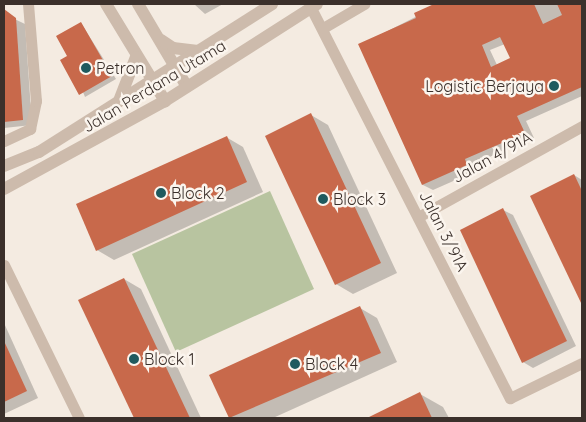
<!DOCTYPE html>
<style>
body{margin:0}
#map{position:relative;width:586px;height:422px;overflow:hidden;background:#f4ebe1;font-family:Quicksand,sans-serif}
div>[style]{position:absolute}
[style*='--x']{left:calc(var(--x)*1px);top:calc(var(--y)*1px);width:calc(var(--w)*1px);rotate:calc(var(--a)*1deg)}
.green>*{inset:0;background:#b8c4a0}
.shadow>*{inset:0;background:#0003}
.building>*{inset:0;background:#c8694b}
.minor>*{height:11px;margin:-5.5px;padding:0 5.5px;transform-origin:5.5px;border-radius:5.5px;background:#cdbbac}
.tertiary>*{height:12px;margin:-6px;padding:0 6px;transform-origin:6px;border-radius:6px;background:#cdbbac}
.dots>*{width:14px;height:14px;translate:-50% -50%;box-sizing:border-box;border:2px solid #fbf5ee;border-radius:50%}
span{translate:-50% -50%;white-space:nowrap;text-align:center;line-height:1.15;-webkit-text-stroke:5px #fbf5ee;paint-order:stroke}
.poi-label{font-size:16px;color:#3b302b}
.left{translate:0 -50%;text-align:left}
.right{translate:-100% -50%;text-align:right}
.street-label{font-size:16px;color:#3b302b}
.frame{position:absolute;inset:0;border:5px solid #3b302b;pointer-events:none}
</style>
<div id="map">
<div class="green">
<div style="clip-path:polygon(270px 191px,314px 289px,176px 352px,132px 254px)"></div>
</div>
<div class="shadow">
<div style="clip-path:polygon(194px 4px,223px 4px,205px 14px)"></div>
<div style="clip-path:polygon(evenodd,441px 4px,582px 4px,582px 96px,526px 121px,534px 138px,473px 164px,476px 171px,433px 190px,423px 185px,360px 45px,441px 4px,505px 44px,511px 59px,497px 65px,490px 50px,505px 44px)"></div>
<div style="clip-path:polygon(4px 14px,25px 24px,32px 125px,4px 128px)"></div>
<div style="clip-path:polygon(81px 23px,116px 79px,85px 97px,69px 57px)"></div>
<div style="clip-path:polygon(311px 115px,328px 125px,397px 273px,353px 294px,336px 284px)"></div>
<div style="clip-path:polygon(226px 137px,243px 147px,263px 192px,114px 260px,97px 250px)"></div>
<div style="clip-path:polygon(574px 175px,582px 180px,582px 302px,531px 196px)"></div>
<div style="clip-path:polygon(503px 210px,513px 215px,576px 346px,533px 368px,523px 362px)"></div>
<div style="clip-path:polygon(124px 279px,141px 289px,201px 418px,135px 418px,80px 300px)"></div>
<div style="clip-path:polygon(360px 308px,377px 318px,397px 362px,273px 418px,230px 418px,211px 375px)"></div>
<div style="clip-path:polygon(4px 323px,38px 398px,4px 414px)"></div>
<div style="clip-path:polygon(420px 394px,443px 407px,449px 418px,370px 418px)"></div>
</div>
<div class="building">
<div style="clip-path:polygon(evenodd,434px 4px,534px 4px,543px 24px,562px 15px,557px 4px,582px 4px,582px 87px,517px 116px,525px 133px,465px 159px,467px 165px,422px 185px,358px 44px,416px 18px,414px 13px,434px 4px,500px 37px,510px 58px,491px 67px,482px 45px,500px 37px)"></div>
<div style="clip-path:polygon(4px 9px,16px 18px,23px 120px,4px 122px)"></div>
<div style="clip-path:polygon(81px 22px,112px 76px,79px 95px,60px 60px,67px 56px,56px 36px)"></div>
<div style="clip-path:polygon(311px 113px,381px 263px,335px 285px,265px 136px)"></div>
<div style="clip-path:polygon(227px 136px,247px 182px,96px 251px,76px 204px)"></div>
<div style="clip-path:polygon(574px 174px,582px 191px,582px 305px,530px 196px)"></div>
<div style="clip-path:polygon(503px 208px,567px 341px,522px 363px,460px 230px)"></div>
<div style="clip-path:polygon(124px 278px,190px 418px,134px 418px,78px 300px)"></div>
<div style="clip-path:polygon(360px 306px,381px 353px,229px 418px,209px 375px)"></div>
<div style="clip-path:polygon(4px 341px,27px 391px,4px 402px)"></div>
<div style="clip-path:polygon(420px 392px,432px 418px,367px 418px)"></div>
</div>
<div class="minor">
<div style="--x:311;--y:8;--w:438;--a:63"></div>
<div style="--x:510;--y:398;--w:80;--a:-25.9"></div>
<div style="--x:323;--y:28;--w:48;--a:-30.3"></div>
<div style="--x:4;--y:141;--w:29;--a:-25"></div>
<div style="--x:30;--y:129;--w:29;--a:-78"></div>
<div style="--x:36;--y:101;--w:97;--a:-94.7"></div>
<div style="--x:418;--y:217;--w:188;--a:-29"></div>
<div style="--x:4;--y:265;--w:170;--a:63.9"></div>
</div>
<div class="tertiary">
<div style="--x:106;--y:4;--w:114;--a:58.7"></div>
<div style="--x:138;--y:4;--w:96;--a:59.4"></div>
<div style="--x:161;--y:40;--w:14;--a:34"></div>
<div style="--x:173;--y:48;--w:25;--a:7"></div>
<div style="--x:119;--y:101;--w:47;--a:-68.9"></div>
<div style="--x:4;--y:166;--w:38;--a:-22"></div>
<div style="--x:39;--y:152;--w:276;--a:-32.4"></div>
<div style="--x:4;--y:189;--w:183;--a:-28.7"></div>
<div style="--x:165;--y:101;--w:180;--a:-32.5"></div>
</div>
<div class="dots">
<div style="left:86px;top:68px;background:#1f5a5e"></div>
<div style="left:554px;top:86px;background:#1f5a5e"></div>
<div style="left:161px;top:193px;background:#1f5a5e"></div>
<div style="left:323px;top:199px;background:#1f5a5e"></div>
<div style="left:134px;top:359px;background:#1f5a5e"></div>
<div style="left:295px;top:364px;background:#1f5a5e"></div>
</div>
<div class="poi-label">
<span class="left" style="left:96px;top:68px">Petron</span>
<span class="right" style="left:544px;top:86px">Logistic Berjaya</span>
<span class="left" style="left:171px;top:193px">Block 2</span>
<span class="left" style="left:333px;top:199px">Block 3</span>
<span class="left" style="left:144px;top:359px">Block 1</span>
<span class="left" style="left:305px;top:364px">Block 4</span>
</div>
<div class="street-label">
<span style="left:154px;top:86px;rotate:-31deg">Jalan Perdana Utama</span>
<span style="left:492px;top:157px;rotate:-29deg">Jalan 4/91A</span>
<span style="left:444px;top:231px;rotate:63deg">Jalan 3/91A</span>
</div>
<div class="frame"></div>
</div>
